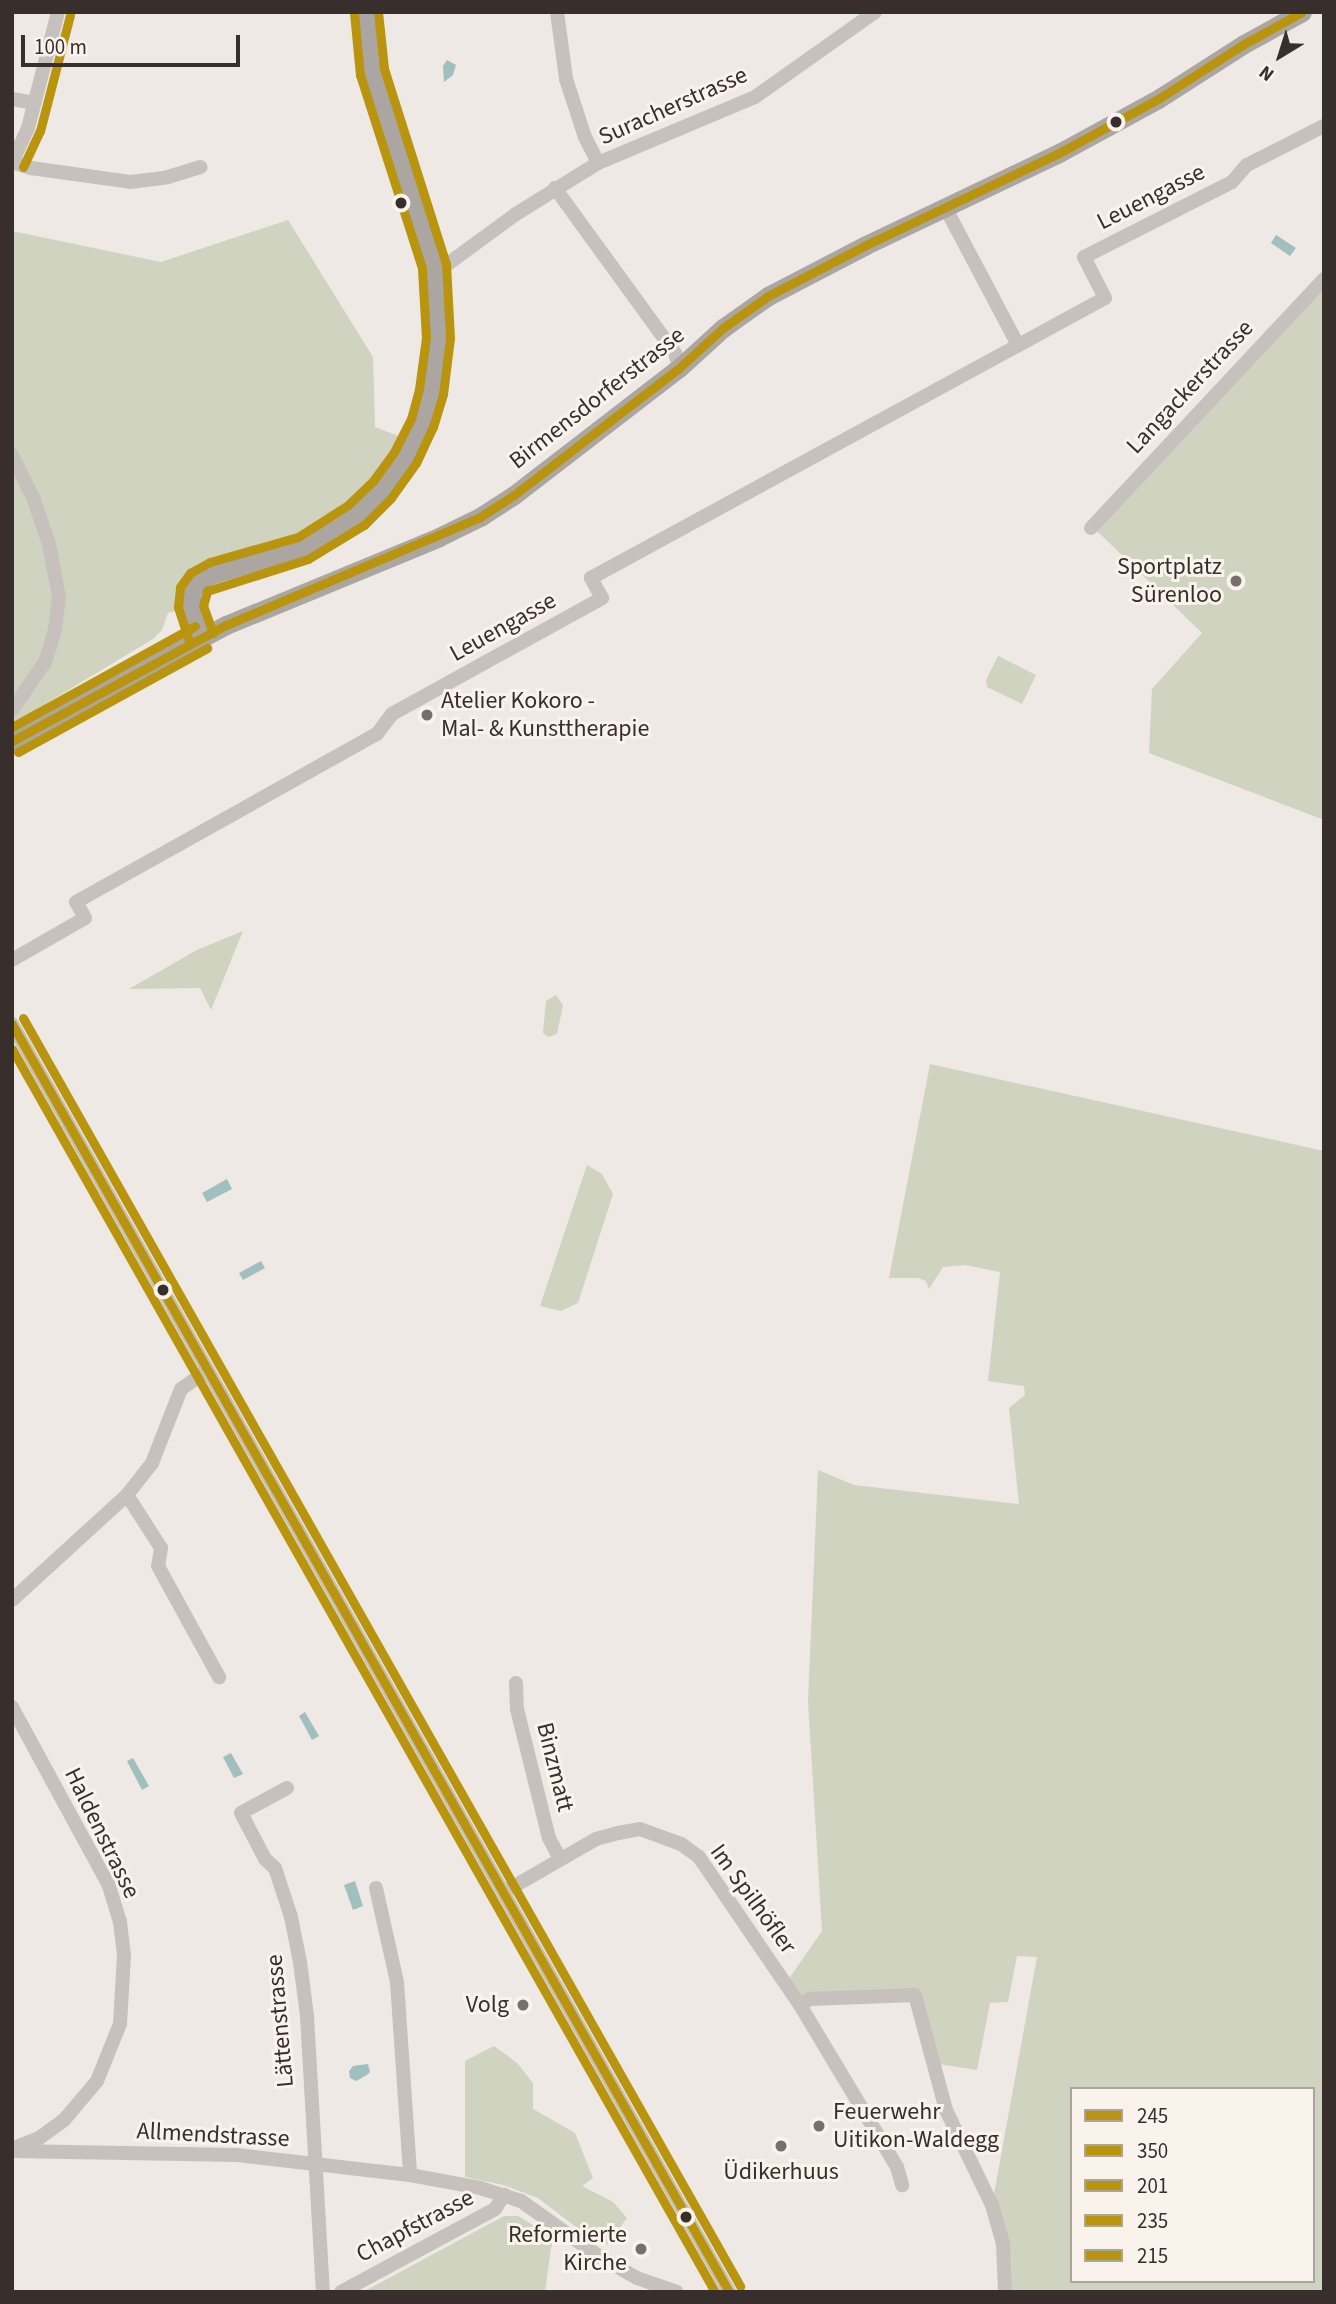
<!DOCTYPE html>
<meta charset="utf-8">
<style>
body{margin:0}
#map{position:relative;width:1336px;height:2304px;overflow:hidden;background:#eee9e4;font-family:"Source Sans 3",sans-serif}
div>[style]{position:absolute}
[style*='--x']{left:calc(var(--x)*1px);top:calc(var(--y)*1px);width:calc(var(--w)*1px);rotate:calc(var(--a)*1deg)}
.green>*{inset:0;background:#d0d3bf}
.water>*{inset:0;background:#a1bfbe}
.minor>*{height:14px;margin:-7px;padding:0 7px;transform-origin:7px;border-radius:7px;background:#c7c1bd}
.major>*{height:19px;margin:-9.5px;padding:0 9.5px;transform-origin:9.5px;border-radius:9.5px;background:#aca6a2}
.bus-1>*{height:9px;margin:-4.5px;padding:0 4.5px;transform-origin:4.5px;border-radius:4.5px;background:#b9950f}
.bus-2>*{height:9px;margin:-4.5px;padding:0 4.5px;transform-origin:4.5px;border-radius:4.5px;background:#b9950f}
.bus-3>*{height:9px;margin:-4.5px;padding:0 4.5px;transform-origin:4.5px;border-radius:4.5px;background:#b9950f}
.bus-4>*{height:9px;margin:-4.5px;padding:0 4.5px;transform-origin:4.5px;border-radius:4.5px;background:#b9950f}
.bus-5>*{height:9px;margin:-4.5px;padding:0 4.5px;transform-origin:4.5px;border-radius:4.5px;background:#b9950f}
.dots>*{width:19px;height:19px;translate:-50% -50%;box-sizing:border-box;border:4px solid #faf3ec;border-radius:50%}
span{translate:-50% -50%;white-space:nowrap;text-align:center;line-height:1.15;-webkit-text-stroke:6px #faf3ec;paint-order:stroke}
.street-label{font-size:24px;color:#382e2b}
.poi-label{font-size:24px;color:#382e2b}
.right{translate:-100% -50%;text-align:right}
.left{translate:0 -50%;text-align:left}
.frame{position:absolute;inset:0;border:14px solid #382e2b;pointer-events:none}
.legend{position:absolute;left:1070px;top:2087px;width:245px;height:196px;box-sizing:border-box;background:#faf3ec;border:2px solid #aca49f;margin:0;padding:9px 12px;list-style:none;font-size:21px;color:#382e2b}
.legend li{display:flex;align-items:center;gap:14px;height:35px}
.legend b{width:35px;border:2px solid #aca49f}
.north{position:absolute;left:1245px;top:21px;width:70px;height:70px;-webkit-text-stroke:5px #faf3ec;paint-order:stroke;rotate:218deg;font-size:19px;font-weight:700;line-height:28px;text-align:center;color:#382e2b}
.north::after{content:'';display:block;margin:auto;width:24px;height:32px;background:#382e2b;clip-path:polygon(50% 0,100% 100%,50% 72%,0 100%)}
.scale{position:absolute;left:21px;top:35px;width:219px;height:32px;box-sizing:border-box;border:4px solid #382e2b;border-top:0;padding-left:9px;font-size:21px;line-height:24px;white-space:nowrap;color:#382e2b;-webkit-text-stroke:5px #faf3ec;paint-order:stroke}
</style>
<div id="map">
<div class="green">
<div style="clip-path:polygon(288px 220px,373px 357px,375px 427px,414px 442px,339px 528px,213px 574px,190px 607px,168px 613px,162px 630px,153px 639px,12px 724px,12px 231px,161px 262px)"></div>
<div style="clip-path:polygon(1324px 286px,1324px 820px,1149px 753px,1152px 689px,1202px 633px,1096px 530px)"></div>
<div style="clip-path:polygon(998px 656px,1036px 675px,1022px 704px,987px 687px,986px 680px)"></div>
<div style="clip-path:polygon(243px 931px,211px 1010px,200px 988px,129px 989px,197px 950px)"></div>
<div style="clip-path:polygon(556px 995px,563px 1005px,557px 1034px,549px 1037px,543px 1033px,546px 1001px)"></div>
<div style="clip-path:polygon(evenodd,930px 1064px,1324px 1151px,1324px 2292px,1004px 2292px,992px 2205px,1037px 1957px,1017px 1956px,1008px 2002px,990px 2003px,977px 2070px,932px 2063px,915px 1995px,800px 2005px,786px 1983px,822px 1931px,808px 1701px,818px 1470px,854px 1485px,1019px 1504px,1009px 1408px,1025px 1395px,1024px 1386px,988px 1381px,1000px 1272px,965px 1265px,943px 1267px,929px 1289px,926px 1281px,918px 1278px,889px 1278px,930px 1064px,1072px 2089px,1313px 2089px,1313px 2281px,1072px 2281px,1072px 2089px)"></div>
<div style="clip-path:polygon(587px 1165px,602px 1174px,613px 1194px,578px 1303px,561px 1311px,540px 1306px)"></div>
<div style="clip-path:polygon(494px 2046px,517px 2063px,533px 2083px,533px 2109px,575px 2133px,593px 2178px,582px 2186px,613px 2202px,627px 2218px,607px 2245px,597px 2243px,538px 2198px,503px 2185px,465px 2177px,465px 2061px)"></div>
<div style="clip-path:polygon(504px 2216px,518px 2216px,555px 2238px,551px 2248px,545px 2292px,363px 2292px)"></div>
</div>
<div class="water">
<div style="clip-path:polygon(447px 60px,456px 65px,453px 75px,444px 82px,443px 66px)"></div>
<div style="clip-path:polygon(1276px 235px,1296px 248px,1290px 256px,1271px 243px)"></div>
<div style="clip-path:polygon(227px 1179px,232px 1189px,207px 1202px,202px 1193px)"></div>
<div style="clip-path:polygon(261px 1261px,265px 1268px,243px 1280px,239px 1273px)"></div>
<div style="clip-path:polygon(305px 1712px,319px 1736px,312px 1740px,299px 1716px)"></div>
<div style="clip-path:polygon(231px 1753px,243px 1774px,234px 1778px,223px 1757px)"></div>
<div style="clip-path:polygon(133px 1758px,149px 1786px,142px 1790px,127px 1761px)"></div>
<div style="clip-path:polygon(355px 1881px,363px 1906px,353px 1910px,344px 1885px)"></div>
<div style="clip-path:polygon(368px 2064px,370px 2072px,367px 2075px,356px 2081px,350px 2078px,349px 2071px,353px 2066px)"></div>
</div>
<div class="minor">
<div style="--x:58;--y:12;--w:120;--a:104.5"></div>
<div style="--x:28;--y:128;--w:38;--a:115"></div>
<div style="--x:12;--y:162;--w:20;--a:18"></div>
<div style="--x:31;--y:168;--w:100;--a:8"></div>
<div style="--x:130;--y:182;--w:38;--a:-7"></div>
<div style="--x:168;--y:177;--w:34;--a:-17"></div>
<div style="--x:557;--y:12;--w:68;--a:82.3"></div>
<div style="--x:566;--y:79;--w:61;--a:71.9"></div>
<div style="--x:585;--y:137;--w:29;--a:63"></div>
<div style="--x:12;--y:99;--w:23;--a:10"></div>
<div style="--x:555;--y:188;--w:204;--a:54"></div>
<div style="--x:675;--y:353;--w:16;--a:75"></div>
<div style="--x:945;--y:207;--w:156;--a:62.1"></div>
<div style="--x:434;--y:266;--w:15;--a:-11"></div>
<div style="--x:449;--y:263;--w:83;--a:-36.2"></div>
<div style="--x:516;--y:214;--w:97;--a:-31.9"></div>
<div style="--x:598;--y:163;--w:170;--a:-22.8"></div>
<div style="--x:755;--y:97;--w:147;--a:-35.3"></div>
<div style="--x:12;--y:455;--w:50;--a:63.9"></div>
<div style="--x:34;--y:500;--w:46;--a:71.2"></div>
<div style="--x:49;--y:544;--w:54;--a:79.3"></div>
<div style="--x:59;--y:597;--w:33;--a:97"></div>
<div style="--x:55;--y:630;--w:34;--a:107"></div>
<div style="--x:45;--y:662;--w:58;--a:124.5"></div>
<div style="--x:1091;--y:528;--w:341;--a:-46.9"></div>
<div style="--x:12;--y:960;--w:84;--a:-29.9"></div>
<div style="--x:85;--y:918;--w:18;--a:-119"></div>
<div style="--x:76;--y:902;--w:345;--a:-29.2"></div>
<div style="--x:377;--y:734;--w:25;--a:-53"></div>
<div style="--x:392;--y:714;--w:240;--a:-28.9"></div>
<div style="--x:602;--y:598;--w:23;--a:-119"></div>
<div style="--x:591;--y:578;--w:585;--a:-28.58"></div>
<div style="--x:1105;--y:298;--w:46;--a:-117.1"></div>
<div style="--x:1084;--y:257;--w:166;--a:-26.9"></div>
<div style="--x:1232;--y:182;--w:23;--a:-49"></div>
<div style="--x:1247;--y:165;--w:86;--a:-26.9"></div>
<div style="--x:12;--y:1024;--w:1457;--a:60.51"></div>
<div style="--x:127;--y:1495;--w:63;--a:57.3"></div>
<div style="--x:161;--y:1548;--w:18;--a:99"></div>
<div style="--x:158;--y:1566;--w:127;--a:61.2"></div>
<div style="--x:12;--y:1600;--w:156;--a:-42.4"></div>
<div style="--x:127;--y:1495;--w:41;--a:-52"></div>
<div style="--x:152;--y:1463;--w:79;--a:-68.6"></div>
<div style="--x:181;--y:1389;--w:33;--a:-35"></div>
<div style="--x:516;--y:1683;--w:26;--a:88"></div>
<div style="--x:517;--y:1709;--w:133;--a:76.1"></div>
<div style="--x:549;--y:1838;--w:24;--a:62"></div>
<div style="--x:12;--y:1707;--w:204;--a:61.5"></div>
<div style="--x:109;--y:1886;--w:38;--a:73"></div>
<div style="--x:120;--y:1922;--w:33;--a:83"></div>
<div style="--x:124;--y:1955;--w:69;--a:93.3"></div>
<div style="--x:120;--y:2024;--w:61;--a:112"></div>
<div style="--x:97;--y:2081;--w:51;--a:130.2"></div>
<div style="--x:64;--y:2120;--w:31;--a:144"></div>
<div style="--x:39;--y:2138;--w:29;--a:158"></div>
<div style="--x:287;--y:1788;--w:52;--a:151.5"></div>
<div style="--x:241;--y:1813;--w:52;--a:62.4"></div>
<div style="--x:265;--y:1859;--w:13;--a:42"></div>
<div style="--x:275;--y:1868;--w:52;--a:71.9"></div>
<div style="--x:291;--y:1917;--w:46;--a:78.7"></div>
<div style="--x:300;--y:1962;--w:54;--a:82.6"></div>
<div style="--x:307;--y:2016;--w:276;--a:86.7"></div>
<div style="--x:376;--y:1888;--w:96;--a:77.4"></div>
<div style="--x:397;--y:1982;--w:193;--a:86.1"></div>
<div style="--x:504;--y:1892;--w:106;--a:-29.9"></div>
<div style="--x:596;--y:1839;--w:23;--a:-15"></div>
<div style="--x:618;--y:1833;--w:22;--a:-10"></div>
<div style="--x:640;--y:1829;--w:44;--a:20.1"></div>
<div style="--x:681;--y:1844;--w:22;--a:36"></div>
<div style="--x:699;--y:1857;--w:179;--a:55.7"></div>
<div style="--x:800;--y:2005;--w:189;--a:59.1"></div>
<div style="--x:897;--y:2167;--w:19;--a:74"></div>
<div style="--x:800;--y:2005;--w:12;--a:-31"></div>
<div style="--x:810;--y:1999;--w:105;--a:-2.2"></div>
<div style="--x:915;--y:1995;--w:119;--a:74.9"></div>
<div style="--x:946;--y:2110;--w:106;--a:64.2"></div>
<div style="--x:992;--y:2205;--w:41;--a:74.2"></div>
<div style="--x:1003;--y:2244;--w:48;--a:87.6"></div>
<div style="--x:12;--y:2151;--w:225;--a:1"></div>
<div style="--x:237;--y:2155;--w:174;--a:6.6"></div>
<div style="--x:410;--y:2175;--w:71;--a:10.5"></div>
<div style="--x:480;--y:2188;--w:43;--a:17.6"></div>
<div style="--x:521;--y:2201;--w:97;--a:35.3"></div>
<div style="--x:600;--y:2257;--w:43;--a:29.6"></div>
<div style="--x:637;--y:2278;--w:42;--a:19.3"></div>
<div style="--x:341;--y:2292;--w:175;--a:-28.3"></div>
<div style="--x:495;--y:2209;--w:17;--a:-57"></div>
</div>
<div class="major">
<div style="--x:201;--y:637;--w:32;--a:-110"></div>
<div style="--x:190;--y:607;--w:16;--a:-83"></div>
<div style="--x:192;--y:591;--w:12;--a:-55"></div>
<div style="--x:199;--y:581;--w:16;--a:-27"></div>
<div style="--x:213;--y:574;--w:94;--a:-16.1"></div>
<div style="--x:303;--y:548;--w:62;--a:-31.9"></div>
<div style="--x:356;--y:515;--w:37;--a:-45"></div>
<div style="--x:382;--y:489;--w:39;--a:-53"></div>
<div style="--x:405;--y:458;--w:39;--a:-64"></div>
<div style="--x:422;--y:423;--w:33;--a:-74"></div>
<div style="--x:431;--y:391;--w:53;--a:-82.5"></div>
<div style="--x:438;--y:338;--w:72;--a:-93.2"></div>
<div style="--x:434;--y:266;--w:205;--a:-107.6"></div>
<div style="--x:372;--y:71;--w:59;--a:-95.8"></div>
<div style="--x:12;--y:741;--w:243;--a:-28.5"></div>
<div style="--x:226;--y:625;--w:230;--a:-22.4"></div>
<div style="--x:439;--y:537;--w:46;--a:-26"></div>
<div style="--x:480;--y:517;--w:40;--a:-32.9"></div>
<div style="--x:514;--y:495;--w:208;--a:-37.6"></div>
<div style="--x:679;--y:368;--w:59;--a:-42.3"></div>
<div style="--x:723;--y:328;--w:55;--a:-35.4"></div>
<div style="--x:768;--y:296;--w:110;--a:-27.5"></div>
<div style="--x:866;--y:245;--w:214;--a:-25.5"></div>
<div style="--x:1059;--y:153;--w:113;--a:-28.6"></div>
<div style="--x:1158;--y:99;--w:102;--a:-32.6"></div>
<div style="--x:1244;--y:44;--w:66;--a:-28.9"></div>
</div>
<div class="bus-1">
<div style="--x:12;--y:1024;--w:1457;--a:60.51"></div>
</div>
<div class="bus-2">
<div style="--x:12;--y:741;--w:243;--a:-28.5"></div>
<div style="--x:226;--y:625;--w:276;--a:-23"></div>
<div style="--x:480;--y:517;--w:40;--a:-32.9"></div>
<div style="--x:514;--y:495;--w:208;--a:-37.6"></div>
<div style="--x:679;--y:368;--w:59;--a:-42.3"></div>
<div style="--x:723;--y:328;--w:55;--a:-35.4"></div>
<div style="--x:768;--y:296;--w:110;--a:-27.5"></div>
<div style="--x:866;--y:245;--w:214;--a:-25.5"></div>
<div style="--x:1059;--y:153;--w:113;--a:-28.6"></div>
<div style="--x:1158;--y:99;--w:102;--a:-32.6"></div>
<div style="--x:1244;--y:44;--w:66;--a:-28.9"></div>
</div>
<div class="bus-3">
<div style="--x:23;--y:167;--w:40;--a:-65"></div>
<div style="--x:40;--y:131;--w:120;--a:-75.5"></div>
<div style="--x:213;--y:633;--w:29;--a:-110"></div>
<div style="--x:203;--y:606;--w:16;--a:-75"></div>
<div style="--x:207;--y:591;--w:106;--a:-17.6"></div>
<div style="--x:308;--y:559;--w:66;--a:-31.3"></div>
<div style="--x:364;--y:525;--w:38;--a:-45"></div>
<div style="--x:391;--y:498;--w:43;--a:-54.5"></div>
<div style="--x:416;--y:463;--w:40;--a:-65"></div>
<div style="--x:433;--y:427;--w:34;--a:-73"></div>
<div style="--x:443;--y:394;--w:56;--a:-82.9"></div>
<div style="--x:450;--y:338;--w:74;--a:-93.1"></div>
<div style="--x:446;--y:264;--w:206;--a:-107.6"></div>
<div style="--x:384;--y:68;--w:56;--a:-96.1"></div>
<div style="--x:18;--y:752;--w:216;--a:-28.8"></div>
<div style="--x:12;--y:1049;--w:1428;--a:60.51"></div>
</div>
<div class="bus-4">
<div style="--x:189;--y:641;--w:36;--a:-108"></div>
<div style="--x:178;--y:607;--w:20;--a:-84"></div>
<div style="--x:180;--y:587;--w:17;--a:-54"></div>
<div style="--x:190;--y:573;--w:23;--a:-29"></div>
<div style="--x:210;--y:562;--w:91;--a:-15.9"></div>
<div style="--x:298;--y:537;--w:59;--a:-32.6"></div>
<div style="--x:348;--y:505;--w:35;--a:-44"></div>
<div style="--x:373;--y:481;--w:36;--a:-54"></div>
<div style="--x:394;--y:452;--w:37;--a:-63"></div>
<div style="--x:411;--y:419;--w:31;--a:-75"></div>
<div style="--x:419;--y:389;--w:51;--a:-82.2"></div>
<div style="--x:426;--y:338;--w:70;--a:-93.3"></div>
<div style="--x:422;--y:268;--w:203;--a:-107.8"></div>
<div style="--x:360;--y:75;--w:62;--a:-95.5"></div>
<div style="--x:12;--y:727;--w:209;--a:-28.9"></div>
</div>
<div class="bus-5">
<div style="--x:23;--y:1018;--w:1457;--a:60.51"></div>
</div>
<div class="dots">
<div style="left:1116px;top:122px;background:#382e2b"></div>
<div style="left:401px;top:203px;background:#382e2b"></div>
<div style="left:1236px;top:581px;background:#786f6c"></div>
<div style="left:427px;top:715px;background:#786f6c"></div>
<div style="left:163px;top:1290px;background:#382e2b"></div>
<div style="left:523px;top:2005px;background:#786f6c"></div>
<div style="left:819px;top:2126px;background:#786f6c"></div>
<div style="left:781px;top:2146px;background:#786f6c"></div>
<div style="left:686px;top:2217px;background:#382e2b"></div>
<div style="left:641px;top:2249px;background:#786f6c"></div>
</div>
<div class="street-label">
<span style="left:673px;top:106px;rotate:-24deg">Suracherstrasse</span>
<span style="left:1151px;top:197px;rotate:-27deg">Leuengasse</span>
<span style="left:1190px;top:387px;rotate:-47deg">Langackerstrasse</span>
<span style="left:597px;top:398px;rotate:-38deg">Birmensdorferstrasse</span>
<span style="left:503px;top:627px;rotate:-29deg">Leuengasse</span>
<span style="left:555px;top:1767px;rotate:76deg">Binzmatt</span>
<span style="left:102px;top:1833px;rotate:64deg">Haldenstrasse</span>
<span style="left:753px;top:1899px;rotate:54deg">Im Spilhöfler</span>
<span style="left:280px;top:2021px;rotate:-95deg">Lättenstrasse</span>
<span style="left:213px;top:2135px;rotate:3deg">Allmendstrasse</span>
<span style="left:415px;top:2226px;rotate:-28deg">Chapfstrasse</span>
</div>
<div class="poi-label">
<span class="right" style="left:1222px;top:581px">Sportplatz<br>Sürenloo</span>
<span class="left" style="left:441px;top:715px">Atelier Kokoro -<br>Mal- &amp; Kunsttherapie</span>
<span class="right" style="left:509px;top:2005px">Volg</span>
<span class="left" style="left:833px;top:2126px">Feuerwehr<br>Uitikon-Waldegg</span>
<span style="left:781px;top:2172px">Üdikerhuus</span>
<span class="right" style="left:627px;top:2249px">Reformierte<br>Kirche</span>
</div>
<div class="frame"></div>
<ul class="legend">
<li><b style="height:9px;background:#b9950f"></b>245</li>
<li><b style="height:9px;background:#b9950f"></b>350</li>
<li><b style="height:9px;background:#b9950f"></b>201</li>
<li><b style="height:9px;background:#b9950f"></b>235</li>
<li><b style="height:9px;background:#b9950f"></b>215</li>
</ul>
<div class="north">N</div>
<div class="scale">100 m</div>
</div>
